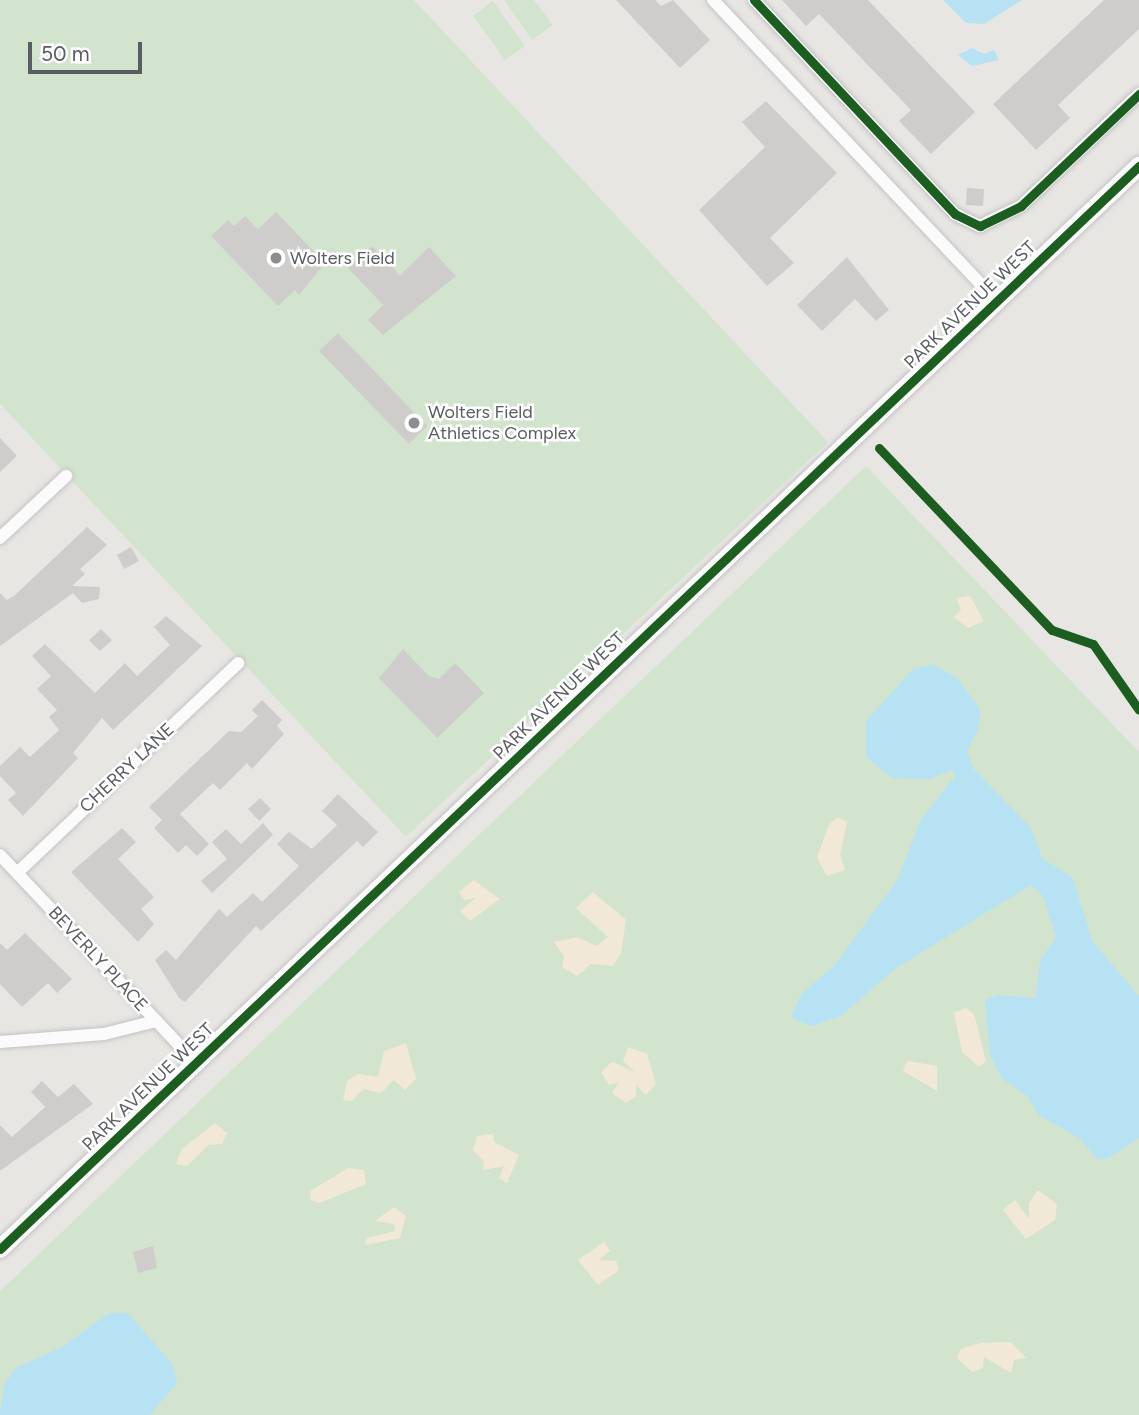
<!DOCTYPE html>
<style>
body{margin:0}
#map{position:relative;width:1139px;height:1415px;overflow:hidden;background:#e8e6e3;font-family:Figtree,sans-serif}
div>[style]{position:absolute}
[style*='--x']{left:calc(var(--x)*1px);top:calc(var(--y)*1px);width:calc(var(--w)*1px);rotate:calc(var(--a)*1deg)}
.green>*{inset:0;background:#d3e4ce}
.sand>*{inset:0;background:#f1e8d7}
.water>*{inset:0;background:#b6e2f4}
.building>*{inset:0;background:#cfcdcb}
.roads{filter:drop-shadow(0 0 2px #c4c3c4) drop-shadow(0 0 2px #c4c3c4)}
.street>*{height:12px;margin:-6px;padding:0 6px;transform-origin:6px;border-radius:6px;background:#fcfbfb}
.secondary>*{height:18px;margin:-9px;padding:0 9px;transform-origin:9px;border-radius:9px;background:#fcfbfb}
.cycleway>*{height:9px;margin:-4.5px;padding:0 4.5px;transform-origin:4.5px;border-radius:4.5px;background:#1b5e20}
.dots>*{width:19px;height:19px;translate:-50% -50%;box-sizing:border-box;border:4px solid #fff;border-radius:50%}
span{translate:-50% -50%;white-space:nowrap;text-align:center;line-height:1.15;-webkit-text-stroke:5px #fff;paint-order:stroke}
.poi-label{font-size:18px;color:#595d61}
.left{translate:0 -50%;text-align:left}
.street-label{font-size:18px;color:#595d61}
.scale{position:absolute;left:28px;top:42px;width:114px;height:32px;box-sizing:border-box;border:4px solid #595d61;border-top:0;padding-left:9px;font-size:21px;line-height:24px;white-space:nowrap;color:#595d61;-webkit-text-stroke:5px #fff;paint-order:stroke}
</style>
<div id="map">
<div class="green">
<div style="clip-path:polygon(0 0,414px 0,828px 442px,406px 837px,0 404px)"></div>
<div style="clip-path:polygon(504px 0,534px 0,553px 25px,532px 40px)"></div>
<div style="clip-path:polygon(493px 1px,525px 46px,505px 60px,473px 16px)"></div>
<div style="clip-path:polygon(866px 466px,1139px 752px,1139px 1415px,0 1415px,0 1291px)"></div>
</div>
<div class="sand">
<div style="clip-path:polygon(970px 596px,984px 621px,968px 628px,953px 617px,961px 610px,956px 598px)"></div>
<div style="clip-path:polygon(838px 817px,847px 822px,840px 855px,845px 870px,827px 876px,817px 858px,829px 824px)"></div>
<div style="clip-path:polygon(474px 880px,500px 899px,470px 921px,460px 911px,476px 898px,464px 900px,459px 892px)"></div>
<div style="clip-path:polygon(593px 892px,626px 920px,621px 953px,613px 966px,591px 964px,577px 976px,562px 967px,564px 956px,554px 942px,577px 937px,597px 946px,608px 937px,576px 908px)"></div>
<div style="clip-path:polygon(966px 1008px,974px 1014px,986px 1061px,979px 1067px,962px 1052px,954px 1013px)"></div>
<div style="clip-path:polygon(406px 1043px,416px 1079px,405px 1090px,394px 1080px,381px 1093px,363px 1089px,352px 1101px,343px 1100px,347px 1081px,358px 1074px,378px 1077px,384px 1051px)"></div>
<div style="clip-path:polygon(628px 1047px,647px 1054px,656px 1084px,646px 1095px,636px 1085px,636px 1096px,626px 1103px,612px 1093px,619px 1082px,609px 1085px,601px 1072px,612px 1062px,635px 1072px,623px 1061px)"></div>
<div style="clip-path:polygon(907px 1061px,937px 1066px,937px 1091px,903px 1071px)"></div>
<div style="clip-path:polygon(215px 1123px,227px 1133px,222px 1144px,208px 1145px,187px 1166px,176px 1164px,182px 1149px)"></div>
<div style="clip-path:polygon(493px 1134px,494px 1142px,519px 1155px,507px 1183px,499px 1178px,504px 1166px,483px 1170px,484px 1162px,473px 1150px,477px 1136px)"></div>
<div style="clip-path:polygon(348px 1168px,364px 1170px,366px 1184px,320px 1203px,311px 1200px,310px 1191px)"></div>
<div style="clip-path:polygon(1038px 1190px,1057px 1204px,1055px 1220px,1026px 1239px,1003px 1210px,1015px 1200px,1029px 1219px,1029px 1203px)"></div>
<div style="clip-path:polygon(394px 1207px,406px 1216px,400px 1238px,365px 1245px,367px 1238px,395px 1231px,394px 1224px,375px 1221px)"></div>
<div style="clip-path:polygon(604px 1242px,610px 1251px,599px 1260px,616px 1261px,619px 1270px,598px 1285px,578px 1260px)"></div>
<div style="clip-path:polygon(1011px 1342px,1026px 1358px,1014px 1360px,1011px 1373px,984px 1357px,983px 1368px,972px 1372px,957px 1358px,961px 1349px,980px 1343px)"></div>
</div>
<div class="water">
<div style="clip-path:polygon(943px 0,1022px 0,984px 24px,966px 23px)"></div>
<div style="clip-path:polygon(972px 48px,984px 54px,994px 50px,999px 60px,972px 66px,958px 55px)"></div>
<div style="clip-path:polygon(933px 664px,957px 678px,980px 709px,979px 728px,967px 751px,973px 768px,1031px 828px,1042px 858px,1073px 878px,1092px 941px,1139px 996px,1139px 1138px,1109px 1158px,1098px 1160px,1079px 1138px,1040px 1116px,1026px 1095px,1002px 1079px,990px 1055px,985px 1000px,998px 995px,1036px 998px,1040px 960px,1056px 937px,1043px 896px,1031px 885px,896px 968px,841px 1016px,811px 1026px,791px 1018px,801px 994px,834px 966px,898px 879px,920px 821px,956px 775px,951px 770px,930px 779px,892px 778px,866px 757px,866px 721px,913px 669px)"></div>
<div style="clip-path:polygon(109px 1313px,128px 1313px,173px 1365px,177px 1383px,150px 1415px,0 1415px,4px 1385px,16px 1368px,62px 1347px)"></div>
</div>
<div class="building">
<div style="clip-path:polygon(616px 0,655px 0,661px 6px,673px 0,710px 40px,680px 68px)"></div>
<div style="clip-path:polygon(782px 0,868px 0,975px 112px,931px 154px,899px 121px,911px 110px,819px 14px,806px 26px)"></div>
<div style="clip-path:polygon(1104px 0,1139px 0,1139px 29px,1058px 105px,1070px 118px,1036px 150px,993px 104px)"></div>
<div style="clip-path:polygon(766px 101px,837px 173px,770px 238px,794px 263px,767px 286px,699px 210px,765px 147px,742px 122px)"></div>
<div style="clip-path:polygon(967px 188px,984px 189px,983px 206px,966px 205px)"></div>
<div style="clip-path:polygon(276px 212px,325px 263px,299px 295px,295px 290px,278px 306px,211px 236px,228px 220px,234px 226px,245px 216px,258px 229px)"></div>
<div style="clip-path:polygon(372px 246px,400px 275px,429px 247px,456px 276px,383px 335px,368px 320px,383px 305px,348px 268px)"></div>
<div style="clip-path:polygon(847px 257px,889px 310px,876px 321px,855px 299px,822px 331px,797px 305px)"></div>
<div style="clip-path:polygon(338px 333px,427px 426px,409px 444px,319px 351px)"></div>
<div style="clip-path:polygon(0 438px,17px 456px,0 472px)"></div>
<div style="clip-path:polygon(87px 527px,107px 545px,80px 569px,85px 574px,72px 586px,100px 587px,99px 599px,82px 603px,73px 593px,0 646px,0 593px,7px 600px,14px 596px)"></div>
<div style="clip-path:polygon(131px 547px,139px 561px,124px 569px,117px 555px)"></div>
<div style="clip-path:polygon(166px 616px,202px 646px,113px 730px,102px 718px,73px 753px,78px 758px,23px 816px,8px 800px,16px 793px,0 776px,0 766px,20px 747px,30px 757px,59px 730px,49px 717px,57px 710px,37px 689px,51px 676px,32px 656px,45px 644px,95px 693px,125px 663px,137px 676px,170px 645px,154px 627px)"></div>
<div style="clip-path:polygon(101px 629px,112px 640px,100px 651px,89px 640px)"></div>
<div style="clip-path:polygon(403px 649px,429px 676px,439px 679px,455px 663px,484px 693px,437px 738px,379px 678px)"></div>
<div style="clip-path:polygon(262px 700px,282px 720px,277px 726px,284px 734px,252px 769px,247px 763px,220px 790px,213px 783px,180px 814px,209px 844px,197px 856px,186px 845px,178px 853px,154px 828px,162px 820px,149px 807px,229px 731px,241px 732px,258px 716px,252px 710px)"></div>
<div style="clip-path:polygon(338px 794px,378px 832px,363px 847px,357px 841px,261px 931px,256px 926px,185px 1002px,179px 998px,155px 960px,166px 950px,176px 960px,219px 909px,227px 917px,253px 893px,262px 902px,299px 866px,277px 844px,289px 832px,312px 849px,337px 825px,322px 811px)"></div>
<div style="clip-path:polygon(260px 798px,271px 809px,259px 821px,248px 809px)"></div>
<div style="clip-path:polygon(263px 823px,273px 835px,212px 893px,201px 881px,227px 859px,212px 842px,226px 829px,241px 844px)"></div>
<div style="clip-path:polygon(122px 828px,136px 842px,118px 859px,154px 897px,141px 909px,154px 924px,138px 942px,71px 872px)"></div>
<div style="clip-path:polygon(25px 933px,72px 979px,57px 993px,48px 983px,22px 1007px,0 984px,0 943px,7px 950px)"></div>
<div style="clip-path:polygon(42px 1081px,58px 1097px,74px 1084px,93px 1104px,0 1171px,0 1125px,12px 1137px,45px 1107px,31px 1092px)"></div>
<div style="clip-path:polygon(153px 1246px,157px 1268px,138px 1273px,133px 1252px)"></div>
</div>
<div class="roads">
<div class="street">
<div style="--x:713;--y:0;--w:414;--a:46.7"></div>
<div style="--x:754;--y:0;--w:294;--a:46.8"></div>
<div style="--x:955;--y:214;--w:28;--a:26"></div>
<div style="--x:980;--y:226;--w:46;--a:-26"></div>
<div style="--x:1021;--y:206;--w:163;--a:-43.5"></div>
<div style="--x:0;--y:538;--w:91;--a:-43.2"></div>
<div style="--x:0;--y:855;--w:286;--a:46.7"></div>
<div style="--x:17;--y:873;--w:305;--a:-43.5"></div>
<div style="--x:0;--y:1042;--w:104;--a:-4.4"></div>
<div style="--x:104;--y:1034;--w:54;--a:-14"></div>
</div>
<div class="secondary">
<div style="--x:0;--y:1249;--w:1572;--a:-43.56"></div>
</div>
</div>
<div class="cycleway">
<div style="--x:754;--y:0;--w:294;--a:46.8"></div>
<div style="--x:955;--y:214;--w:28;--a:26"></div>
<div style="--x:980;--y:226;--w:46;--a:-26"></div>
<div style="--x:1021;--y:206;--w:163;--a:-43.5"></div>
<div style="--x:879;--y:448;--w:251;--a:46.5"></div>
<div style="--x:1052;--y:630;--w:43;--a:18.9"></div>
<div style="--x:1093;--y:644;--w:80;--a:55.1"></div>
<div style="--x:0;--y:1249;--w:1572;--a:-43.56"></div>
</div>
<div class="dots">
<div style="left:276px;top:258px;background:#8b8d8e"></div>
<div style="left:414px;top:423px;background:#8b8d8e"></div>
</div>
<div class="poi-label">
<span class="left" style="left:290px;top:258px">Wolters Field</span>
<span class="left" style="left:428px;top:423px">Wolters Field<br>Athletics Complex</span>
</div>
<div class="street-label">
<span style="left:970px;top:305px;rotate:-44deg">PARK AVENUE WEST</span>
<span style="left:559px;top:696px;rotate:-44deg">PARK AVENUE WEST</span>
<span style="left:127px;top:768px;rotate:-43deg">CHERRY LANE</span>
<span style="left:98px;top:959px;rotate:47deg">BEVERLY PLACE</span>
<span style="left:148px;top:1087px;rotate:-44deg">PARK AVENUE WEST</span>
</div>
<div class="scale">50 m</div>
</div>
